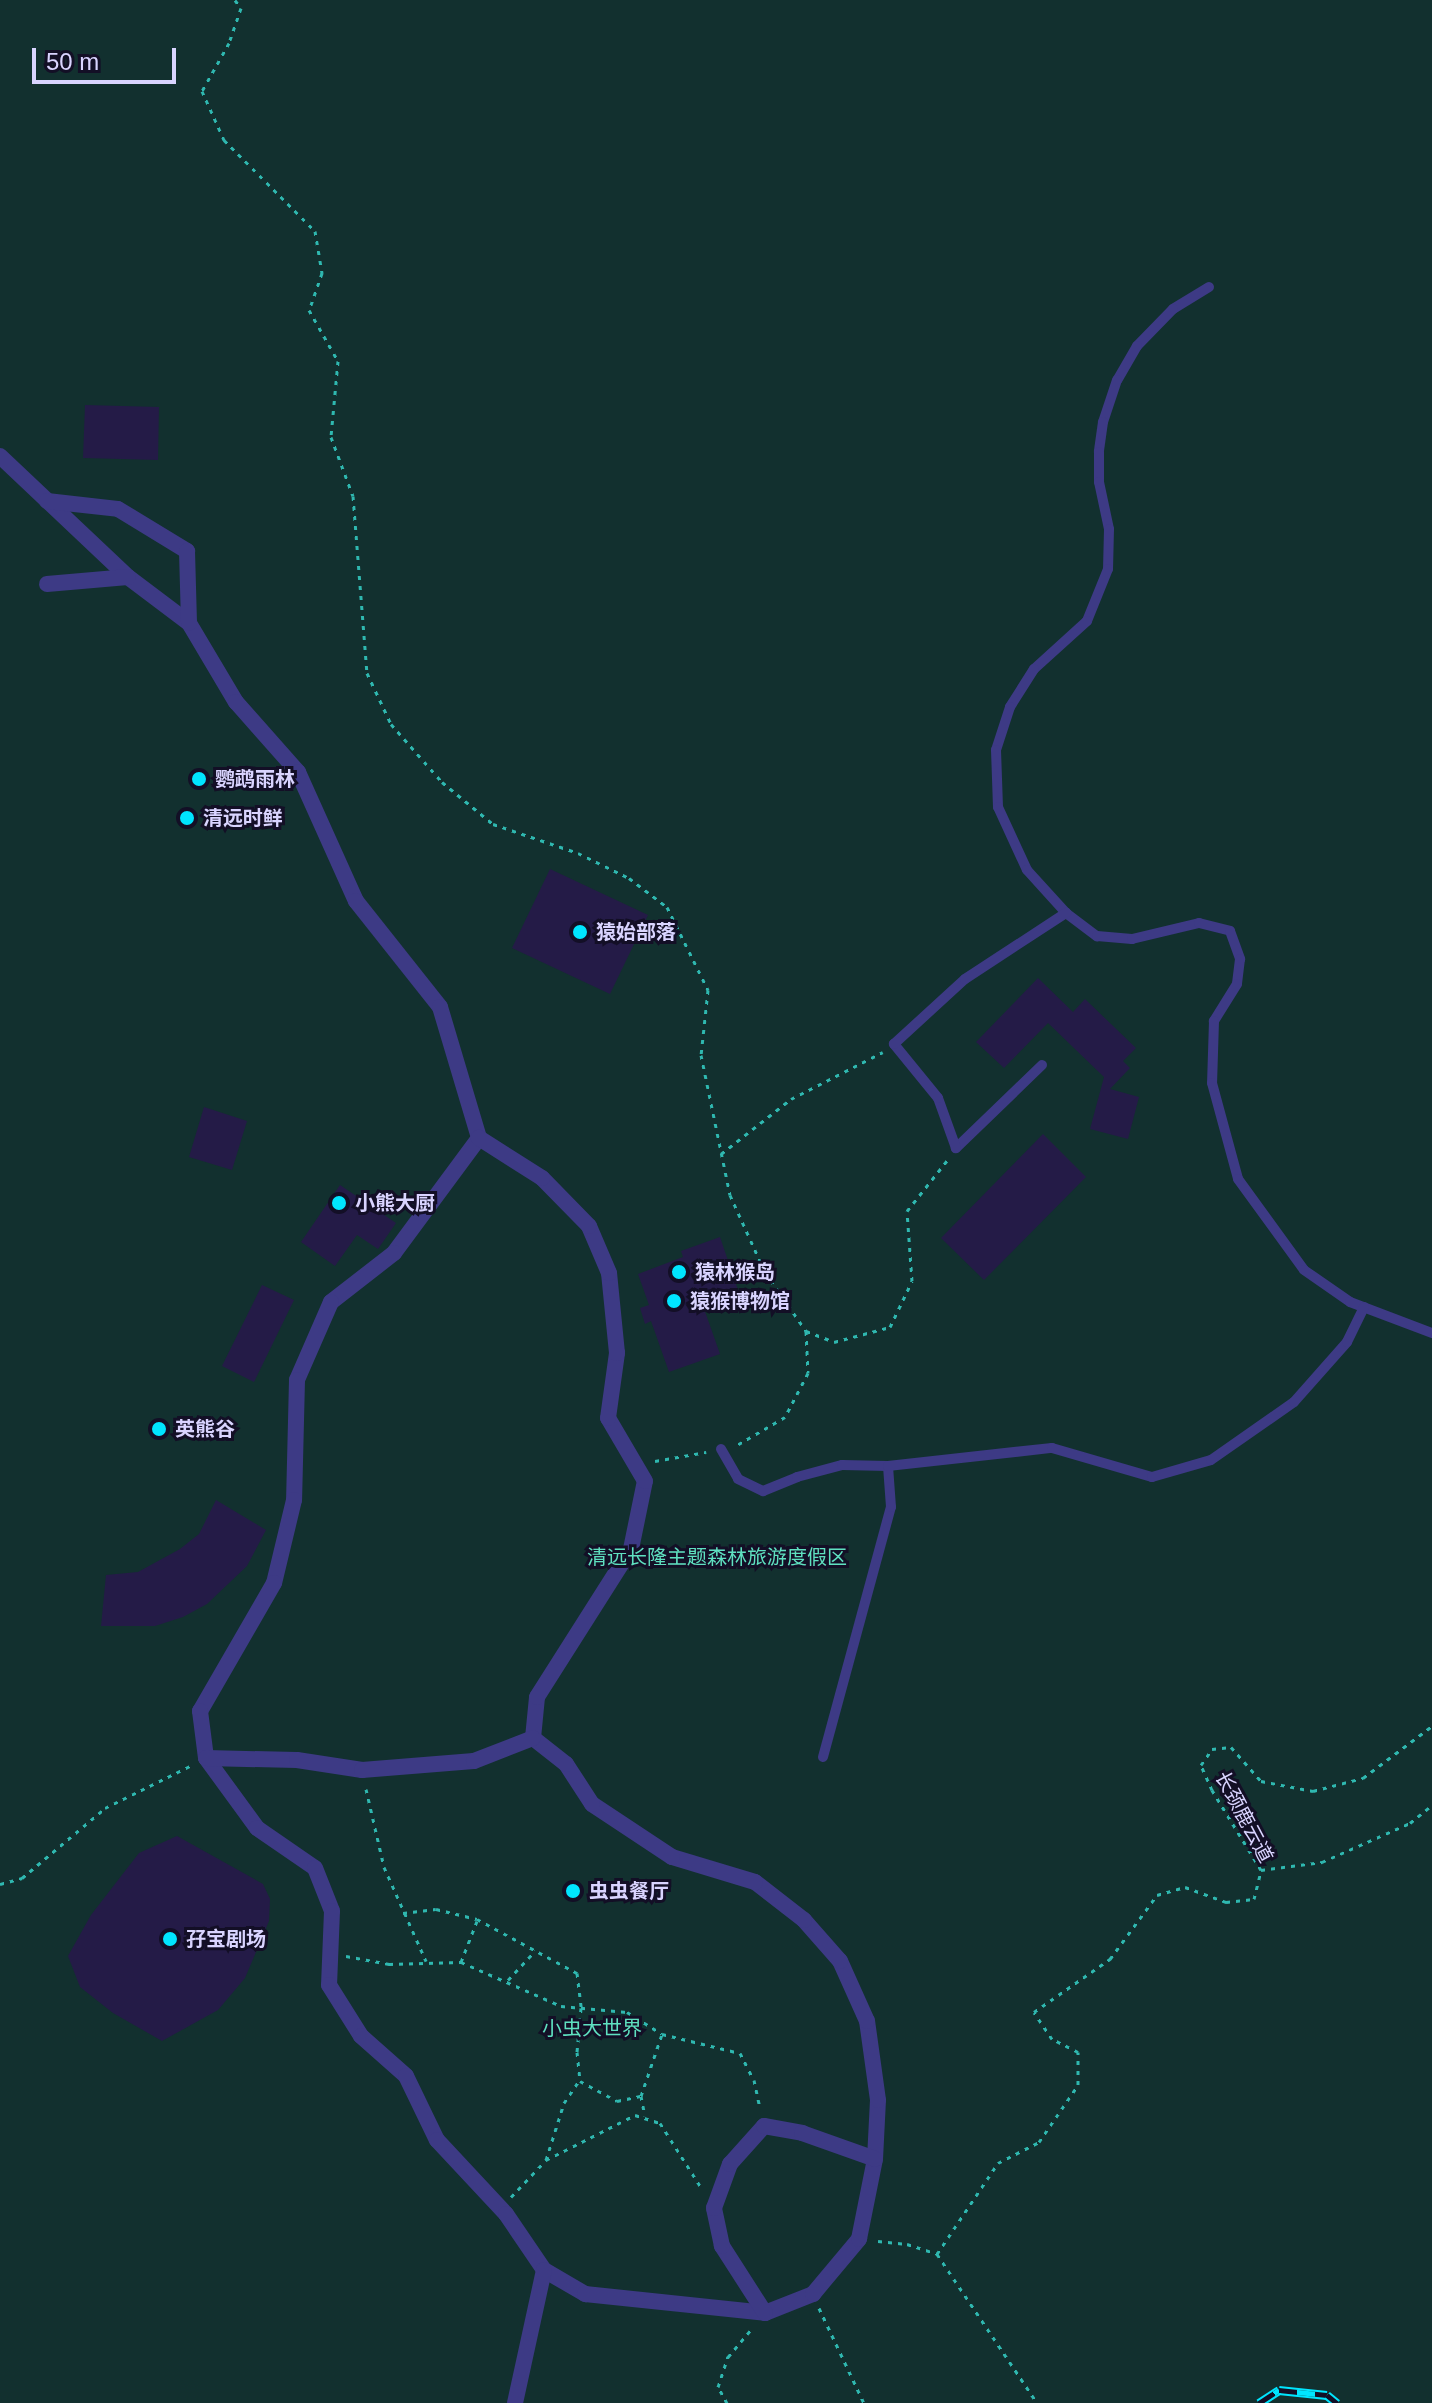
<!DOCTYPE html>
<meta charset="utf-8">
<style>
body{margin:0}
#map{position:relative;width:1432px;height:2403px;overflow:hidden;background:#130f26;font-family:Helvetica,"Noto Sans SC",sans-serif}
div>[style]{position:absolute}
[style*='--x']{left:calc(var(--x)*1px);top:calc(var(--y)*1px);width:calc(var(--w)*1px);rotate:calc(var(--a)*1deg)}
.green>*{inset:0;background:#12302f}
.building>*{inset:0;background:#241b47}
.path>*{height:3px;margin-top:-1.5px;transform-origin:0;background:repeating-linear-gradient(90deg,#2fb8b0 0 4px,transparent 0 10px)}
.service>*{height:10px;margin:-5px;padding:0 5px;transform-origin:5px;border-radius:5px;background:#3d3a85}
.pedestrian>*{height:16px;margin:-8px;padding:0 8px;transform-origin:8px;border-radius:8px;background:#3d3a85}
.rail>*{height:9px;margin-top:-4.5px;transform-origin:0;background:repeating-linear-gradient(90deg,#130f26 0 18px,#00e5ff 0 36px);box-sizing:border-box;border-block:2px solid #00e5ff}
.dots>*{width:22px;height:22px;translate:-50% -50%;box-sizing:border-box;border:4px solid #130f26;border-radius:50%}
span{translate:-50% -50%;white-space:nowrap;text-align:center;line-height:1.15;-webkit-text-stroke:6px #130f26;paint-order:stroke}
.poi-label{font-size:20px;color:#d9d4ff;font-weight:700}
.left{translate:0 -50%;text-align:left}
.park-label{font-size:20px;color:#5fe0c0}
.street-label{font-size:20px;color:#d9d4ff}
.scale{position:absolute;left:32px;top:48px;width:144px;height:36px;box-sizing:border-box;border:4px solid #d9d4ff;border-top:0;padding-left:10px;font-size:24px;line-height:28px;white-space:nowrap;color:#d9d4ff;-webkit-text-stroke:6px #130f26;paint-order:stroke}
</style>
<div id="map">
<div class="green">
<div style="clip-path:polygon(0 0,1432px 0,1432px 2403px,0 2403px)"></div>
</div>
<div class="building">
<div style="clip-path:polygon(85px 405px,159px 407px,158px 460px,83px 458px)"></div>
<div style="clip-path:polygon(550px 869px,648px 915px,610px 994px,512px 948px)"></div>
<div style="clip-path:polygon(1038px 978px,1073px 1012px,1085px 999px,1136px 1048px,1123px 1061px,1130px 1068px,1110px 1089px,1139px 1097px,1128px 1139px,1090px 1129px,1104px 1077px,1048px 1023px,1004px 1068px,976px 1042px)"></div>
<div style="clip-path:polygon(204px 1107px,247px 1121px,232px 1170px,189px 1157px)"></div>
<div style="clip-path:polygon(1043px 1134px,1086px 1177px,984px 1280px,941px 1238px)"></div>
<div style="clip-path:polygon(340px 1185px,396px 1223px,378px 1249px,357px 1235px,335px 1266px,301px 1242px)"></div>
<div style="clip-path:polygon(720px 1237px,738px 1290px,702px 1303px,720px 1354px,669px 1372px,651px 1321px,645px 1324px,640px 1308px,649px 1305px,638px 1274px,683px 1257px,681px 1251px)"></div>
<div style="clip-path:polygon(262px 1285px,294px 1300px,254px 1382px,222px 1366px)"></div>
<div style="clip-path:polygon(216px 1500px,266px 1530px,247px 1566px,207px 1604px,183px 1617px,155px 1626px,101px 1626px,106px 1575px,138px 1572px,180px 1549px,199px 1534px)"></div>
<div style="clip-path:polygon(177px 1836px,263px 1884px,270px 1899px,269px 1921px,245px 1978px,218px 2010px,162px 2041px,113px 2013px,80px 1987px,68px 1956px,91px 1915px,139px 1853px)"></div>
</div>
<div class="path">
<div style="--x:235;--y:0;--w:10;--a:53"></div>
<div style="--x:241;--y:8;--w:37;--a:109"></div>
<div style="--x:229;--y:43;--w:55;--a:119.4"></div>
<div style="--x:202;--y:91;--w:54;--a:65.8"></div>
<div style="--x:224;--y:140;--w:129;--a:45"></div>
<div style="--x:315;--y:231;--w:43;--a:80.5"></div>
<div style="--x:322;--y:273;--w:39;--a:109"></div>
<div style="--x:309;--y:310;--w:59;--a:60.4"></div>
<div style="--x:338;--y:361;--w:76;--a:95.3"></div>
<div style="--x:331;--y:437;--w:63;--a:69.6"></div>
<div style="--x:353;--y:496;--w:178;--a:85.5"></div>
<div style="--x:367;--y:673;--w:56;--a:64.8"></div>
<div style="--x:391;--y:724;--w:77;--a:48.7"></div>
<div style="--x:442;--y:782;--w:66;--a:39.5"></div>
<div style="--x:493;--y:824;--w:90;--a:18.8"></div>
<div style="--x:578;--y:853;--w:57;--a:26.1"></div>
<div style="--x:629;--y:878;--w:48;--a:37.3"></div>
<div style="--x:667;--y:907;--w:93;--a:63.7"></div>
<div style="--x:708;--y:990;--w:65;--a:96.1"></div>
<div style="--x:701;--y:1055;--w:143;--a:78.3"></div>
<div style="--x:730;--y:1195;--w:85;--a:65.6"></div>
<div style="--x:765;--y:1272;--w:72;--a:55.2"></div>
<div style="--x:806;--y:1331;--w:42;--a:87.3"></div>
<div style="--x:808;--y:1373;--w:50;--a:117.6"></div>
<div style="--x:785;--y:1417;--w:56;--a:149.7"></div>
<div style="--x:721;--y:1154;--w:89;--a:-38.2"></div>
<div style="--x:791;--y:1099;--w:103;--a:-27.1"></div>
<div style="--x:806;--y:1331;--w:30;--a:21"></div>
<div style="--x:834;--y:1342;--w:58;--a:-15"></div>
<div style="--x:890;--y:1327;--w:51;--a:-64.4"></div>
<div style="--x:912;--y:1281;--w:70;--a:-94.1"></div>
<div style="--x:907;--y:1211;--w:68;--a:-51.6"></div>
<div style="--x:655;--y:1461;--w:52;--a:-10"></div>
<div style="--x:366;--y:1789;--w:80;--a:77"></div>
<div style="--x:384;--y:1867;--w:103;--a:65.9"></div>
<div style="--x:1261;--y:1870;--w:62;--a:-7.5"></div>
<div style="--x:1322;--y:1862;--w:96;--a:-23.9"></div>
<div style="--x:1410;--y:1823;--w:28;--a:-39"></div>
<div style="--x:0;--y:1884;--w:23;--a:-15"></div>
<div style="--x:22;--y:1878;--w:109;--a:-40.1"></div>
<div style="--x:105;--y:1808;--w:97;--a:-26.3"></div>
<div style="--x:403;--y:1913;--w:33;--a:-7"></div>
<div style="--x:436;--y:1909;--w:42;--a:13.7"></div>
<div style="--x:477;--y:1919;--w:114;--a:28.4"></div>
<div style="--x:577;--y:1973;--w:35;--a:83"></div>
<div style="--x:581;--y:2008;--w:44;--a:95.2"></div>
<div style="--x:577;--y:2052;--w:29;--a:84"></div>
<div style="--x:580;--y:2081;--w:42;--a:28.4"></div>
<div style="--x:617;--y:2101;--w:25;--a:-12"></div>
<div style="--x:641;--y:2096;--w:65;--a:-71.3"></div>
<div style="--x:346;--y:1956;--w:44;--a:10.5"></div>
<div style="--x:389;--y:1964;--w:72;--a:-1.6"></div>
<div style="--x:461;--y:1962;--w:109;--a:23.7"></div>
<div style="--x:561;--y:2006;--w:66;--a:5.2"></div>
<div style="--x:627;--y:2012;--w:41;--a:32.2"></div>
<div style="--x:662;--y:2034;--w:80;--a:13.7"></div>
<div style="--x:740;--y:2053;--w:30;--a:63"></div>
<div style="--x:754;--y:2080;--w:29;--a:78"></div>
<div style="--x:461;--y:1962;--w:44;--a:-68.7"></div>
<div style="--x:508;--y:1980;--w:40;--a:-47"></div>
<div style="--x:641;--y:2096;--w:20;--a:79"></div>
<div style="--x:546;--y:2160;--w:100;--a:-26.8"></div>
<div style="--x:635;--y:2115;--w:26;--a:18"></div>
<div style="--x:660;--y:2123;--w:78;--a:57.5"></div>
<div style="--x:511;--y:2197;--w:51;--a:-46.6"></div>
<div style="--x:546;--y:2160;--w:60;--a:-72.5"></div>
<div style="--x:564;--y:2103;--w:27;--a:-56"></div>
<div style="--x:878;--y:2241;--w:29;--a:6"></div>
<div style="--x:907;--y:2244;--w:32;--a:18"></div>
<div style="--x:937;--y:2254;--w:179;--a:56.1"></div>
<div style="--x:937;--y:2254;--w:110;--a:-56.2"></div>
<div style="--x:998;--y:2163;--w:46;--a:-27.1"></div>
<div style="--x:1039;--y:2142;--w:69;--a:-55.6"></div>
<div style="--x:1078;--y:2085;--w:33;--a:-90"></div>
<div style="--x:1078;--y:2052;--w:29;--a:-153"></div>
<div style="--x:1052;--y:2039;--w:32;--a:-124"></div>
<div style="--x:1034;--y:2012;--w:93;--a:-34.9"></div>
<div style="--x:1110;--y:1959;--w:79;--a:-53.7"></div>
<div style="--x:1157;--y:1895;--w:29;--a:-16"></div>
<div style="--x:1185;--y:1887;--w:44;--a:20.1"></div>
<div style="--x:1226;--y:1902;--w:28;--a:-6"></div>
<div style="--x:1254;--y:1899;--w:30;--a:-76"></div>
<div style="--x:1261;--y:1870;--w:94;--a:-121.5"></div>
<div style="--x:1212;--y:1790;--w:27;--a:-114"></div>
<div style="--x:1201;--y:1765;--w:19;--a:-55"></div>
<div style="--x:1212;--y:1749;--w:19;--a:-6"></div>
<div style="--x:1231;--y:1747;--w:45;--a:48.6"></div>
<div style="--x:1261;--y:1781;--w:53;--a:10.9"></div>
<div style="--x:1313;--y:1791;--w:52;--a:-14.6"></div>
<div style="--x:1363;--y:1778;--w:86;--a:-37"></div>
<div style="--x:819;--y:2308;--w:105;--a:64.7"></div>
<div style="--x:727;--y:2403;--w:18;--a:-119"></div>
<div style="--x:718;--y:2387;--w:32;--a:-72"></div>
<div style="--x:728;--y:2357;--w:38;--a:-50"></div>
</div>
<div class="service">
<div style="--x:1209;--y:287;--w:42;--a:148.6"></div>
<div style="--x:1173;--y:309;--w:52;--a:134.2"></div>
<div style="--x:1137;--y:346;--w:39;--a:120"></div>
<div style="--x:1117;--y:380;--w:44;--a:108.4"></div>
<div style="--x:1103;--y:422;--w:30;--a:98"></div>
<div style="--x:1099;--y:452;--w:30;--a:90"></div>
<div style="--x:1099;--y:482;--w:48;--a:78"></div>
<div style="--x:1109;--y:529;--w:40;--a:91.4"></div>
<div style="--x:1108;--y:569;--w:56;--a:112"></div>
<div style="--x:1087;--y:621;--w:72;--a:137.8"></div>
<div style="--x:1034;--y:669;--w:45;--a:122.3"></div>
<div style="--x:1010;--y:707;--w:45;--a:108"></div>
<div style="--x:996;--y:750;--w:57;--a:88"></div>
<div style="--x:998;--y:807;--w:69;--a:65.3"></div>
<div style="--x:1027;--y:870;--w:58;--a:47.8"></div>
<div style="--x:1066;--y:913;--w:39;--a:37"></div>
<div style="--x:1097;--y:936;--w:35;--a:5"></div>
<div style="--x:1132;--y:939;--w:69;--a:-13.4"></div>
<div style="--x:1199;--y:923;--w:32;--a:14"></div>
<div style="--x:1230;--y:931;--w:30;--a:70"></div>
<div style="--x:1240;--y:959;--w:25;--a:97"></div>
<div style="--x:1237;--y:984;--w:44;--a:121.9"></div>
<div style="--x:1214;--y:1021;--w:62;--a:91.8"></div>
<div style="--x:1212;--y:1083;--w:99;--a:74.8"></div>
<div style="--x:1238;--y:1179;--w:112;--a:54"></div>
<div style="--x:1304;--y:1270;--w:56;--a:34.8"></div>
<div style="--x:1350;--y:1302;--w:88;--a:20.7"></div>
<div style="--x:1042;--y:1065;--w:120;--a:136"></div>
<div style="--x:956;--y:1148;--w:53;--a:-109.8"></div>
<div style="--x:938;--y:1098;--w:70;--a:-129.2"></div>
<div style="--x:894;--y:1044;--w:96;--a:-42.5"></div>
<div style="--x:965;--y:979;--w:121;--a:-33.2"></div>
<div style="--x:721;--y:1449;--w:34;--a:60"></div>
<div style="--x:738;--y:1479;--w:28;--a:26"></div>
<div style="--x:763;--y:1491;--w:37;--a:-22"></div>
<div style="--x:797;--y:1477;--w:47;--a:-14.9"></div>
<div style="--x:842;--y:1465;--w:46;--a:1.2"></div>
<div style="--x:823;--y:1757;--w:259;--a:-74.8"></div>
<div style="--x:891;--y:1507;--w:41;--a:-94.2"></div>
<div style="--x:888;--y:1466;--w:165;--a:-6.3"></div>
<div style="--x:1052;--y:1448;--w:104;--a:16.2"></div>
<div style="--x:1152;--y:1477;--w:61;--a:-16.1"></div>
<div style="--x:1211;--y:1460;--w:101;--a:-34.9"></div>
<div style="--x:1294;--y:1402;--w:80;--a:-48.5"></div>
<div style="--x:1347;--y:1342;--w:39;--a:-64"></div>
</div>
<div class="pedestrian">
<div style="--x:0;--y:456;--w:176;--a:43.4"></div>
<div style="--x:128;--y:577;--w:76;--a:37"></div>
<div style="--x:189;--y:623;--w:92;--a:59.3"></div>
<div style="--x:236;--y:702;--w:94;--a:48.5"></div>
<div style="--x:298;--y:772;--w:141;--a:65.8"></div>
<div style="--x:356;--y:901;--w:135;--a:51.6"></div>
<div style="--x:440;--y:1007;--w:137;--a:73.4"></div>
<div style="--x:479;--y:1138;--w:143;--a:126.5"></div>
<div style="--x:394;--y:1253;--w:80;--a:142.1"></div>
<div style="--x:331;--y:1302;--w:85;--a:113.6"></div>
<div style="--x:297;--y:1380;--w:120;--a:91.4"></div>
<div style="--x:294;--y:1500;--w:85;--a:103.5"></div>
<div style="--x:274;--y:1583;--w:148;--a:120"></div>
<div style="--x:200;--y:1711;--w:47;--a:82.7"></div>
<div style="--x:206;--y:1758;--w:87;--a:53.9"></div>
<div style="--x:257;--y:1828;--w:70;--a:34.6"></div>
<div style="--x:315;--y:1868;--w:46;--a:68.4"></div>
<div style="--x:332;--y:1911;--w:74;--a:92.3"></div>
<div style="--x:329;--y:1985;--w:60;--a:57.9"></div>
<div style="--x:361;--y:2036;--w:60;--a:41.6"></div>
<div style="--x:406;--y:2076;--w:71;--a:64.2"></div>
<div style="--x:437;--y:2140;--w:101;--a:47"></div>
<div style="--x:506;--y:2214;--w:68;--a:55.8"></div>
<div style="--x:544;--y:2270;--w:48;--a:30.3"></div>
<div style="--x:585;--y:2294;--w:181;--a:6"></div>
<div style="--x:765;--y:2313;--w:52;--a:-21.6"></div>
<div style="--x:813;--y:2294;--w:72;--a:-50.1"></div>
<div style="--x:859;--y:2239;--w:82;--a:-78.7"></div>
<div style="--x:875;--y:2159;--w:59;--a:-87.1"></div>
<div style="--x:878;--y:2100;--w:80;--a:-97.9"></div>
<div style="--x:867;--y:2021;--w:66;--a:-114.2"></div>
<div style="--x:840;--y:1961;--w:55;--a:-131.3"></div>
<div style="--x:804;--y:1920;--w:62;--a:-142.2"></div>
<div style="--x:755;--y:1882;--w:87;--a:-163.2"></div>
<div style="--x:672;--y:1857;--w:96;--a:-146.5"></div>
<div style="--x:592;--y:1804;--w:48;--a:-123"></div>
<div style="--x:566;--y:1764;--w:42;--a:-141.8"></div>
<div style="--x:533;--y:1738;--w:41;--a:-84.4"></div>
<div style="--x:537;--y:1697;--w:175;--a:-57.6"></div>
<div style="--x:631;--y:1549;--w:69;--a:-78.4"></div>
<div style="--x:645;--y:1481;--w:73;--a:-120.4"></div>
<div style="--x:608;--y:1418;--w:66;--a:-82.1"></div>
<div style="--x:617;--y:1353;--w:80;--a:-95.7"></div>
<div style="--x:609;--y:1273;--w:51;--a:-113.1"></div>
<div style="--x:589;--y:1226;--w:67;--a:-134.4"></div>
<div style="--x:542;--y:1178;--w:75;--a:-147.6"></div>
<div style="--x:47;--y:501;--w:71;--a:6.4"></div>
<div style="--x:118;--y:509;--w:81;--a:31.3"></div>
<div style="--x:187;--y:551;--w:72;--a:88.4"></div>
<div style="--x:47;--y:584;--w:81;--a:-4.9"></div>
<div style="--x:206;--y:1758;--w:91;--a:1.3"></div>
<div style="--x:297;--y:1760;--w:66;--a:8.7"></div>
<div style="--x:362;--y:1770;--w:112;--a:-4.6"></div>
<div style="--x:474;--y:1761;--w:63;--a:-21.3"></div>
<div style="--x:765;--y:2313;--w:80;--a:-122.7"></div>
<div style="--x:722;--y:2246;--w:39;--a:-102"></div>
<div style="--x:714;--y:2208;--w:47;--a:-70"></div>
<div style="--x:730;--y:2164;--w:51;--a:-48.2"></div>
<div style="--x:764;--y:2126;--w:39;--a:10"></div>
<div style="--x:802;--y:2133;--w:77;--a:19.6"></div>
<div style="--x:515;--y:2403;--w:136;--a:-77.7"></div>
</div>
<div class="rail">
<div style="--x:1259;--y:2403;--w:24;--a:-33"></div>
<div style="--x:1279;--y:2390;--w:48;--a:5.9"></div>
<div style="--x:1327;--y:2395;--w:13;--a:39"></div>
</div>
<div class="dots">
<div style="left:199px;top:779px;background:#00e5ff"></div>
<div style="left:187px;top:818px;background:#00e5ff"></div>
<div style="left:580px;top:932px;background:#00e5ff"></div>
<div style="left:339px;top:1203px;background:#00e5ff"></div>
<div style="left:679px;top:1272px;background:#00e5ff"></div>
<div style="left:674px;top:1301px;background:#00e5ff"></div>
<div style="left:159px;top:1429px;background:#00e5ff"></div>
<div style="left:573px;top:1891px;background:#00e5ff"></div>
<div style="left:170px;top:1939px;background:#00e5ff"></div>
</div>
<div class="poi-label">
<span class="left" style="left:215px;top:779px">鹦鹉雨林</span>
<span class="left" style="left:203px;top:818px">清远时鲜</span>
<span class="left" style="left:596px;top:932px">猿始部落</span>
<span class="left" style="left:355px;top:1203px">小熊大厨</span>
<span class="left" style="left:695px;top:1272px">猿林猴岛</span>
<span class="left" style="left:690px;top:1301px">猿猴博物馆</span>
<span class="left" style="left:175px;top:1429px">英熊谷</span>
<span class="left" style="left:589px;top:1891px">虫虫餐厅</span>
<span class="left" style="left:186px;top:1939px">孖宝剧场</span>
</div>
<div class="park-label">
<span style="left:717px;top:1557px">清远长隆主题森林旅游度假区</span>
<span style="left:592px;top:2028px">小虫大世界</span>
</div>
<div class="street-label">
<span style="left:1244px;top:1817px;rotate:62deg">长颈鹿云道</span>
</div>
<div class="scale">50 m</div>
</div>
